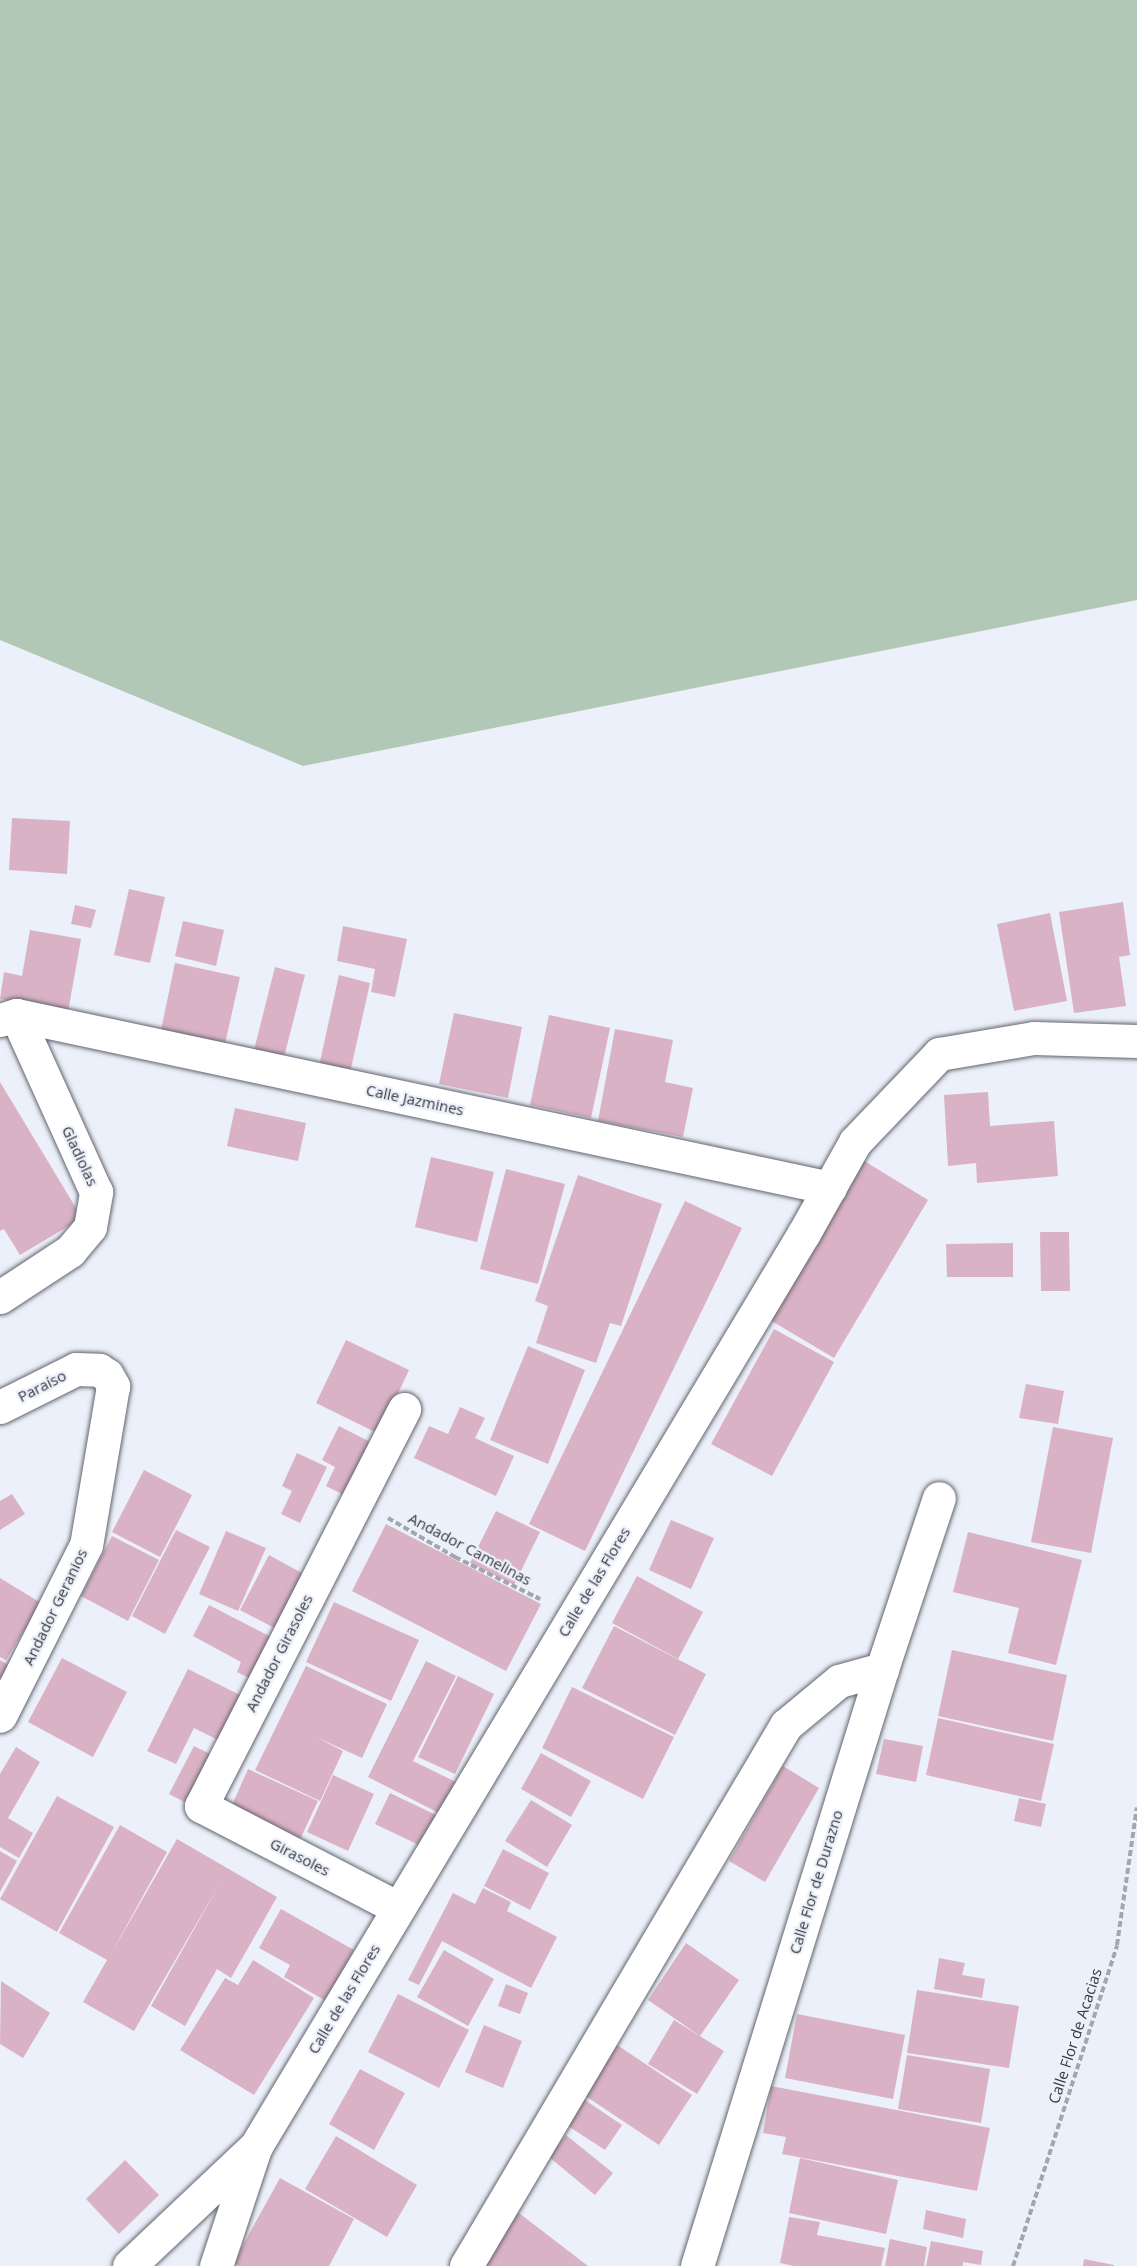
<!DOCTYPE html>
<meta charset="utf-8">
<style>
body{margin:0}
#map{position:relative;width:1137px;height:2266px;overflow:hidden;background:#ecf0fa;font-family:"Open Sans",sans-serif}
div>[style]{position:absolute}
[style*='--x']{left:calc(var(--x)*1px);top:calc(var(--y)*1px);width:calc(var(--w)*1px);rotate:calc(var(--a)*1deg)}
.green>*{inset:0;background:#b2c8b7}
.building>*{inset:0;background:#dab2c5}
.path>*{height:4px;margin-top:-2px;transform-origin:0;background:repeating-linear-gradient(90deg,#a2a6ad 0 6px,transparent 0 9px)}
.roads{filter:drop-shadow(0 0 2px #62656e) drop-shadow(0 0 2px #62656e)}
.minor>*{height:33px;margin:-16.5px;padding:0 16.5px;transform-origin:16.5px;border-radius:16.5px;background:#fff}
span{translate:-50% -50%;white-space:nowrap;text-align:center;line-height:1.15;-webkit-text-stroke:4.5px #ecf0fa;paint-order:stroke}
.street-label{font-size:15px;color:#383a3e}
</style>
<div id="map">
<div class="green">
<div style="clip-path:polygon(0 0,1137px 0,1137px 600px,303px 766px,0 640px)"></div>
</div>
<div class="building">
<div style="clip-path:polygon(12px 818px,70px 821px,67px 874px,9px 870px)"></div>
<div style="clip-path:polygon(129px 889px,165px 897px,150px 963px,114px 955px)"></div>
<div style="clip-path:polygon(1123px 902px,1130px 955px,1119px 957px,1126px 1006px,1074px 1013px,1059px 912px)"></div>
<div style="clip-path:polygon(75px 905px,96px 910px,91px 928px,71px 924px)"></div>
<div style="clip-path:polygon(1050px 913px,1067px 1001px,1014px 1011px,997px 924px)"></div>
<div style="clip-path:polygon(183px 921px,224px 930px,216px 966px,175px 956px)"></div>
<div style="clip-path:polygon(343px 926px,407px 939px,395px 997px,371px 992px,375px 969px,337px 961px)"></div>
<div style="clip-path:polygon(30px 930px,81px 939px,68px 1012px,0 999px,4px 972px,22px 976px)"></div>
<div style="clip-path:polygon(175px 963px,240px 977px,225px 1044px,161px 1030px)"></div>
<div style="clip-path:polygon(275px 967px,305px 975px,283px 1061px,253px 1054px)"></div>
<div style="clip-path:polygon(339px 975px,370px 983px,350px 1073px,319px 1066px)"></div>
<div style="clip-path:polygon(454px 1013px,522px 1027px,508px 1098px,439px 1084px)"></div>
<div style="clip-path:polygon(549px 1015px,610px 1028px,591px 1118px,530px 1105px)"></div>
<div style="clip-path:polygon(615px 1029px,673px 1040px,665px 1082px,693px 1088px,683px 1137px,598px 1121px)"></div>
<div style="clip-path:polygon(0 1082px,82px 1218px,20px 1255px,4px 1229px,0 1231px)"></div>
<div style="clip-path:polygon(988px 1092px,990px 1126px,1054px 1121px,1058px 1176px,977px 1183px,976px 1163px,948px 1166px,944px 1095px)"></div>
<div style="clip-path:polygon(235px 1108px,306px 1123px,298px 1161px,227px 1146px)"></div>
<div style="clip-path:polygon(431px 1157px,494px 1172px,477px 1242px,415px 1227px)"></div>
<div style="clip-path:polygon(861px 1159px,928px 1200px,834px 1358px,770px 1320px)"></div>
<div style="clip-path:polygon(506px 1169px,565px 1184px,538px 1284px,480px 1269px)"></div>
<div style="clip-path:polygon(578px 1175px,662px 1204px,621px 1326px,610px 1323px,596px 1363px,536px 1343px,548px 1306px,535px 1301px)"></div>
<div style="clip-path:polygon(685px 1201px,742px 1228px,585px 1551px,529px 1524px)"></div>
<div style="clip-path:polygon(1040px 1232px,1069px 1232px,1070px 1291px,1041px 1291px)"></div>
<div style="clip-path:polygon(1013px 1243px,1013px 1277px,947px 1277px,946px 1244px)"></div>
<div style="clip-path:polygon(774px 1329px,834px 1362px,772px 1476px,711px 1444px)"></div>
<div style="clip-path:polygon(346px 1340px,409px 1370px,379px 1434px,316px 1403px)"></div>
<div style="clip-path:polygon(528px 1346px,585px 1370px,548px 1464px,490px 1440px)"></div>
<div style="clip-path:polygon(1026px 1384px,1064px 1391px,1058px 1424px,1019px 1418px)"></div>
<div style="clip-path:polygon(460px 1407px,485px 1418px,475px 1438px,514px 1456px,496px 1496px,414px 1458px,429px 1426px,448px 1434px)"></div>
<div style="clip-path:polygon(339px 1426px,374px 1444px,348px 1497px,326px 1486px,335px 1467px,322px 1460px)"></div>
<div style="clip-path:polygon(1053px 1427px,1113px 1438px,1091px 1553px,1031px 1542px)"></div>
<div style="clip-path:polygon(297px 1453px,327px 1467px,300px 1523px,281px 1514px,292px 1491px,282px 1486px)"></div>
<div style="clip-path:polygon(144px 1470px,192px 1495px,160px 1557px,112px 1532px)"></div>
<div style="clip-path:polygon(12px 1494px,25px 1514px,0 1530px,0 1501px)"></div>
<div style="clip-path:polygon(496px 1511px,540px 1532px,514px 1585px,470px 1563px)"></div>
<div style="clip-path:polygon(671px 1520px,714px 1538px,691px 1589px,649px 1570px)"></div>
<div style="clip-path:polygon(386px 1524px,541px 1604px,506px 1671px,352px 1591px)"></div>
<div style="clip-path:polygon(176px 1530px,210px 1547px,165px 1634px,132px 1616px)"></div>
<div style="clip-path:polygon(226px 1531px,266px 1548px,238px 1611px,199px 1594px)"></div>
<div style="clip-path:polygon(968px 1532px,1082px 1560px,1056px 1665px,1008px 1653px,1019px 1608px,953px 1592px)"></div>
<div style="clip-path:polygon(112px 1536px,159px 1560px,128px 1621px,81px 1596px)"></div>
<div style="clip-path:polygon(269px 1555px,309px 1577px,280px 1631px,240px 1610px)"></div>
<div style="clip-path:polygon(637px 1576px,703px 1612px,678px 1659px,612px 1623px)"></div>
<div style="clip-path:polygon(0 1578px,41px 1603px,6px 1660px,0 1657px)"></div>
<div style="clip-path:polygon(334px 1602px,419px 1640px,391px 1701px,306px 1662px)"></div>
<div style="clip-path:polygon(209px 1605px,277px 1640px,255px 1681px,237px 1672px,241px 1662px,193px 1636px)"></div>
<div style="clip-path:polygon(614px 1626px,706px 1674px,675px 1735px,582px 1688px)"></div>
<div style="clip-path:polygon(952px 1650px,1067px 1675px,1053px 1741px,938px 1716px)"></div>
<div style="clip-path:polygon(62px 1658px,127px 1692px,93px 1757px,28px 1722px)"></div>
<div style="clip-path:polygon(0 1660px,15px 1669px,0 1694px)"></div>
<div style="clip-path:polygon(426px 1661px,456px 1676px,413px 1761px,458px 1783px,443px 1815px,368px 1777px)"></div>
<div style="clip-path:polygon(306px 1666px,387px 1704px,362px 1758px,316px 1737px,343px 1751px,320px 1801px,255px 1770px)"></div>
<div style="clip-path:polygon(188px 1669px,244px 1697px,222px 1742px,194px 1728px,176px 1764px,147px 1751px)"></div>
<div style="clip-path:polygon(458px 1676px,494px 1694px,455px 1774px,418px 1757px)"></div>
<div style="clip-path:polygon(572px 1687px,674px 1737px,643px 1799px,542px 1748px)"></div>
<div style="clip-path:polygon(938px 1718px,1054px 1744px,1041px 1801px,926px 1775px)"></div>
<div style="clip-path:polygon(884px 1739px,923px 1746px,916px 1782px,876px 1774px)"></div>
<div style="clip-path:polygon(194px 1746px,220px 1759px,194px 1807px,169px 1794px)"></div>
<div style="clip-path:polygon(16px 1747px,40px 1762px,8px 1818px,33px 1833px,19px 1858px,0 1847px,0 1774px)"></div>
<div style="clip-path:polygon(541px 1753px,591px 1781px,571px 1817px,521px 1789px)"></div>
<div style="clip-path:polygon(783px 1766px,819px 1788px,765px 1882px,729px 1861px)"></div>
<div style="clip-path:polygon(248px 1769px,318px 1801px,297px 1846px,228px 1814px)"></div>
<div style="clip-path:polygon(333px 1775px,374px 1794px,348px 1851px,307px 1832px)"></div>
<div style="clip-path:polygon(390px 1793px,436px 1815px,421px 1846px,375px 1824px)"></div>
<div style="clip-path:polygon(57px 1796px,114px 1827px,57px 1932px,0 1899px)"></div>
<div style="clip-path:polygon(1019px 1798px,1046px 1804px,1041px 1827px,1014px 1821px)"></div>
<div style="clip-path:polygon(531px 1800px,572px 1825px,547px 1867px,505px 1841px)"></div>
<div style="clip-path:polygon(120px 1825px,167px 1852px,111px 1954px,177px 1839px,277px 1897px,231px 1978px,217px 1969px,185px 2026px,151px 2006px,220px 1883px,134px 2031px,83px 2002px,107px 1960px,59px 1933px)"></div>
<div style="clip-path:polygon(503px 1849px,549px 1873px,530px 1910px,484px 1886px)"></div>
<div style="clip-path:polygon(0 1851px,17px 1861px,0 1892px)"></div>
<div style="clip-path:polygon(483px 1888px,511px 1902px,507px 1911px,557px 1937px,531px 1988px,442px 1941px,419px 1985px,408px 1980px,453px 1893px,475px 1904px)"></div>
<div style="clip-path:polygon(281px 1909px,354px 1950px,326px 2001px,284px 1977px,290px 1965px,259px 1948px)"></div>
<div style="clip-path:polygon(686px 1943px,739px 1980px,700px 2036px,648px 2000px)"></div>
<div style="clip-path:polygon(444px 1950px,494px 1979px,468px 2026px,417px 1997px)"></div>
<div style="clip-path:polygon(939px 1958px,965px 1963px,962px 1975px,985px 1979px,982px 1998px,934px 1989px)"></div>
<div style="clip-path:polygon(253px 1960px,314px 1998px,254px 2095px,180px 2050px,225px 1978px,238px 1985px)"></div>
<div style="clip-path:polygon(1px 1981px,50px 2013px,23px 2058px,0 2044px)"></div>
<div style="clip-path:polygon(506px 1984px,528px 1993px,520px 2014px,498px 2006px)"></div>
<div style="clip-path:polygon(917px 1990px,1019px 2006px,1009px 2068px,907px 2053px)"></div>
<div style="clip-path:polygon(398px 1994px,469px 2030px,439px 2088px,368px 2052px)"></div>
<div style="clip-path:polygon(797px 2014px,905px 2035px,893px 2099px,785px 2078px)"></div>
<div style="clip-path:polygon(674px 2020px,724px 2051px,697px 2094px,648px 2064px)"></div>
<div style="clip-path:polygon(484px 2025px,522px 2041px,503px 2088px,465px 2072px)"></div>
<div style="clip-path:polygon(617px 2045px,692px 2095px,659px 2145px,584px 2095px)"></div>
<div style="clip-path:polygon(907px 2055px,990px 2069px,981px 2123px,898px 2109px)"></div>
<div style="clip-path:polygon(360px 2069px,405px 2093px,374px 2150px,329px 2124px)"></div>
<div style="clip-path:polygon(771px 2086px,990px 2128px,977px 2191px,782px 2154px,786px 2137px,763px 2133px)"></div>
<div style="clip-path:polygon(582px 2098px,622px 2125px,605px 2150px,565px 2124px)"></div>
<div style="clip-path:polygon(566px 2135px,613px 2173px,595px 2195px,549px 2157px)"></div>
<div style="clip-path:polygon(336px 2136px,417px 2185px,387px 2237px,305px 2189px)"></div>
<div style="clip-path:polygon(800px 2158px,898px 2180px,886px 2234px,789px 2213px)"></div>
<div style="clip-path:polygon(125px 2160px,159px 2195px,119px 2234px,86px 2199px)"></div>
<div style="clip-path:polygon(280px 2178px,354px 2219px,329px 2266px,239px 2266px,233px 2263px)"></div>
<div style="clip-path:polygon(515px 2210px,588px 2266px,488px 2266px,479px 2259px)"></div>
<div style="clip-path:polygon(926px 2210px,966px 2219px,963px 2238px,923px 2229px)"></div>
<div style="clip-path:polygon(789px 2217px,820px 2222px,817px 2235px,885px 2248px,881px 2266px,794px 2266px,780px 2263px)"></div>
<div style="clip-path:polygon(890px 2239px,927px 2247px,924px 2266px,885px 2266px)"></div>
<div style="clip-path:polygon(931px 2241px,983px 2251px,981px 2265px,963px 2262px,963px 2266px,926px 2266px)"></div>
<div style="clip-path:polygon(1084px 2259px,1114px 2265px,1114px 2266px,1083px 2266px)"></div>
</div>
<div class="path">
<div style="--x:388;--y:1518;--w:78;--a:30.2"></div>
<div style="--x:455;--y:1557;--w:95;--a:26.3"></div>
<div style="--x:1013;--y:2266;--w:337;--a:-72"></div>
<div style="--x:1117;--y:1945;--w:139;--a:-81.8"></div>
</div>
<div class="roads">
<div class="minor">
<div style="--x:0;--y:1020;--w:17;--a:-17"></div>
<div style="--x:16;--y:1015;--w:832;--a:12"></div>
<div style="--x:0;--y:1297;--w:84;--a:-33.3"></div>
<div style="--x:70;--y:1251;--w:31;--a:-50"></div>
<div style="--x:90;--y:1227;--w:36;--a:-80"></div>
<div style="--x:96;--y:1192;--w:194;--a:-114.3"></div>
<div style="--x:0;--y:1407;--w:85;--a:-26.6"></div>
<div style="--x:76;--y:1369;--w:23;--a:2"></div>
<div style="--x:99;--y:1370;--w:9;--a:32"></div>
<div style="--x:107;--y:1375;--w:13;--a:61"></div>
<div style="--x:113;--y:1386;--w:161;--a:99.6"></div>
<div style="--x:86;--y:1545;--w:191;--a:116.7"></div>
<div style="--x:398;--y:1908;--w:222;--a:-152.6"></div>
<div style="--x:201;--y:1806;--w:446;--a:-62.9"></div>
<div style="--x:129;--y:2266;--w:175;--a:-43.4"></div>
<div style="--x:256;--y:2146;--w:1065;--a:-59.03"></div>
<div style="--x:804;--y:1233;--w:104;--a:-60.7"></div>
<div style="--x:855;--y:1142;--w:122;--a:-46.3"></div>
<div style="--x:939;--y:1054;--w:96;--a:-9.6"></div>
<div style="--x:1034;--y:1038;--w:103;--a:1.7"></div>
<div style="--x:216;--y:2266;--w:121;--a:-71.7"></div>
<div style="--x:466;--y:2266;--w:629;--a:-59.4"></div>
<div style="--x:786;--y:1725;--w:69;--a:-39.7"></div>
<div style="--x:839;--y:1681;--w:45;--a:-15.6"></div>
<div style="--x:697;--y:2266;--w:625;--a:-72.78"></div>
<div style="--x:882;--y:1669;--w:180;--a:-71.6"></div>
</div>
</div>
<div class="street-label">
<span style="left:415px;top:1100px;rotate:12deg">Calle Jazmines</span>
<span style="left:80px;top:1156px;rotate:65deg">Gladiolas</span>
<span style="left:42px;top:1386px;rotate:-27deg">Paraíso</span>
<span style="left:470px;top:1549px;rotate:28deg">Andador Camelinas</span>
<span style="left:594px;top:1582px;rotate:-59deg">Calle de las Flores</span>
<span style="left:55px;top:1607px;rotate:-64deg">Andador Geranios</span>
<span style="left:279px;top:1653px;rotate:-63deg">Andador Girasoles</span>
<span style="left:300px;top:1857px;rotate:27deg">Girasoles</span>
<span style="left:816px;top:1882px;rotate:-73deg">Calle Flor de Durazno</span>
<span style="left:344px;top:1999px;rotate:-59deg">Calle de las Flores</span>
<span style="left:1075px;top:2036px;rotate:-72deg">Calle Flor de Acacias</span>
</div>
</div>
